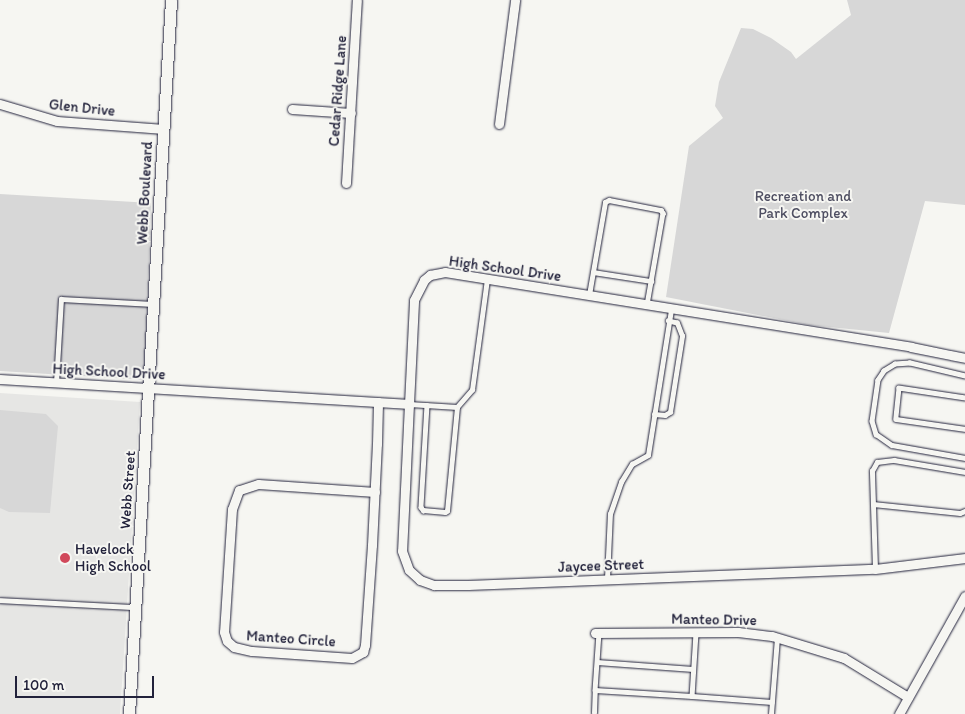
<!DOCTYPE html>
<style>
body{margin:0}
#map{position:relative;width:965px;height:714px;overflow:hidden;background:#f6f6f2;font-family:Itim,sans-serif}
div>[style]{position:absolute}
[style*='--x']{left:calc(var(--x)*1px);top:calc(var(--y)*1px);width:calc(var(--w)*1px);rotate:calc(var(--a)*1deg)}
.built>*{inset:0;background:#e6e6e4}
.green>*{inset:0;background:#d7d7d7}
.roads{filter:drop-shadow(0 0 1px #22223b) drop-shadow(0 0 1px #22223b)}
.service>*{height:4.5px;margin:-2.25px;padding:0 2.25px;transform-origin:2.25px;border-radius:2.25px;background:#f6f6f2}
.minor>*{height:9px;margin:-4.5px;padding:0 4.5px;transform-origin:4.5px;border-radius:4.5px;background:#f6f6f2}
.tertiary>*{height:11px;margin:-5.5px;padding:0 5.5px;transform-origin:5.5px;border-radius:5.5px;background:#f6f6f2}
.dots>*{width:14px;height:14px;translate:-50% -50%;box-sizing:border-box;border:2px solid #f6f6f2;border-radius:50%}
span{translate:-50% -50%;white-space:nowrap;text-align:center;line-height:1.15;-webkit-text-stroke:4px #f6f6f2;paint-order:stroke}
.street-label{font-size:15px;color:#22223b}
.park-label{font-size:15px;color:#4f4f62}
.poi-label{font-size:15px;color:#22223b}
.left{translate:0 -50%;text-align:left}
.scale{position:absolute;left:15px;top:676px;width:139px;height:22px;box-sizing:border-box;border:2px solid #22223b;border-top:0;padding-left:6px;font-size:15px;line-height:18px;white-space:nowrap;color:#22223b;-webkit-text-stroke:4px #f6f6f2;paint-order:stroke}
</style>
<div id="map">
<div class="built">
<div style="clip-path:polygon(0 393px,140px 402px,120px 714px,0 714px)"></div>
</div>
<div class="green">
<div style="clip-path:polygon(847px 0,965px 0,965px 205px,925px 201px,889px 333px,809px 325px,666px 297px,689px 146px,723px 118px,715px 106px,719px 82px,741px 28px,753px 29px,771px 38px,791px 52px,796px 59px,851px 15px)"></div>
<div style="clip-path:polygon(0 194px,151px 203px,145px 380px,0 371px)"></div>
<div style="clip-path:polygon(0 410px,46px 414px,58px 426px,50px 513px,9px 512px,0 508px)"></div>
</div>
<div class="roads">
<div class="service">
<div style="--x:593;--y:272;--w:59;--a:8.8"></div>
<div style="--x:589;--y:295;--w:94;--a:-80.2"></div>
<div style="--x:605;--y:202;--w:4;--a:-27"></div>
<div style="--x:609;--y:200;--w:53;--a:10.9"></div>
<div style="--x:661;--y:210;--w:4;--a:56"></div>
<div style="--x:663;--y:213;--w:93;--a:99.9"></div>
<div style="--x:965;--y:376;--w:57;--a:-166.7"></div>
<div style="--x:910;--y:363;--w:15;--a:176"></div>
<div style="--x:895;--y:364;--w:13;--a:148"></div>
<div style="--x:884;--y:371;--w:11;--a:124"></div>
<div style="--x:878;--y:380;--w:41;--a:98.3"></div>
<div style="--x:872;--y:421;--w:14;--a:73"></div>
<div style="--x:876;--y:434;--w:19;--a:35"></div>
<div style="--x:892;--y:445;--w:74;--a:10.1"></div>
<div style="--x:56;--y:383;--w:84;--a:-86.6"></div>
<div style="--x:61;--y:299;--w:92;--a:3.1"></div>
<div style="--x:965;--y:398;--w:67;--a:-171.4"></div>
<div style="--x:899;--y:388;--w:31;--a:96"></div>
<div style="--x:896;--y:419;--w:70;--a:8.2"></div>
<div style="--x:409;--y:404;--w:48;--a:3.6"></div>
<div style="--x:457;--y:407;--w:23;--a:-49"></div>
<div style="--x:472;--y:390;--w:112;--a:-82.3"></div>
<div style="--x:427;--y:405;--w:102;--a:93.4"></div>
<div style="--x:421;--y:507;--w:4;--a:56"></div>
<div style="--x:423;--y:510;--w:22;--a:5"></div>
<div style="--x:445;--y:512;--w:2;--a:-27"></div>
<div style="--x:447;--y:511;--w:104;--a:-84.5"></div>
<div style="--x:654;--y:414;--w:11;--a:5"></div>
<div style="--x:665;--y:415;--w:6;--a:-31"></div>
<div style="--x:670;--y:412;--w:77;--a:-81"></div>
<div style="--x:682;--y:336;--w:14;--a:-111"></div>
<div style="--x:677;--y:323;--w:9;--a:-167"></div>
<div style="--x:873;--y:504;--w:87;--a:5.9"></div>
<div style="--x:960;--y:513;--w:5;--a:-22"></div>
<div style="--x:875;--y:569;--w:98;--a:-91.8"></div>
<div style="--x:872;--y:471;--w:10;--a:-61"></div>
<div style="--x:877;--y:462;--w:17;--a:-7"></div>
<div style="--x:894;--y:460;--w:72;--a:9.6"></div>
<div style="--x:607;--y:579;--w:65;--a:-87.4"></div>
<div style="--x:610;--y:514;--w:34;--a:-71"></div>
<div style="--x:621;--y:482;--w:21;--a:-59"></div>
<div style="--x:632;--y:464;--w:18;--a:-29"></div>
<div style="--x:648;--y:455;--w:148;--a:-81"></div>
<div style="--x:0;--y:600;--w:134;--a:3"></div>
<div style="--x:599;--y:633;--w:57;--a:94"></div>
<div style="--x:595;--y:690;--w:97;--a:3.5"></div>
<div style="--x:696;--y:633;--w:63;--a:93.6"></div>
<div style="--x:692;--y:696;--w:80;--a:4.3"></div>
<div style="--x:597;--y:662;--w:96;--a:4.2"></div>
<div style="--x:594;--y:713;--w:23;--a:-88"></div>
<div style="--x:771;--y:714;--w:76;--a:-85.5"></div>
</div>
<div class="minor">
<div style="--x:0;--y:104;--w:59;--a:16.6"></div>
<div style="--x:57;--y:121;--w:107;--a:4.3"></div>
<div style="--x:292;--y:109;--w:59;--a:3.9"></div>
<div style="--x:499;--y:124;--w:125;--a:-82.6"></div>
<div style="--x:346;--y:183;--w:183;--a:-86.6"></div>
<div style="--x:0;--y:379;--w:410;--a:3.5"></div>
<div style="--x:409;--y:404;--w:104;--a:-87.2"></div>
<div style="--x:414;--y:300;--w:22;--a:-63"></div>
<div style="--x:424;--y:280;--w:8;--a:-40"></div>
<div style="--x:430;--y:275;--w:15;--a:-11"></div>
<div style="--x:445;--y:272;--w:472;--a:9.1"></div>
<div style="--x:911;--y:347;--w:55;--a:11.5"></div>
<div style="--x:409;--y:404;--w:147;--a:92.7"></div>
<div style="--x:402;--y:551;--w:20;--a:70"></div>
<div style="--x:409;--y:570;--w:15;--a:42"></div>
<div style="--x:420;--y:580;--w:15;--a:20"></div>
<div style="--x:434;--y:585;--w:34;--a:0"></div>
<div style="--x:468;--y:585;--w:407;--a:-2.3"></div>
<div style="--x:875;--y:569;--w:91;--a:-7"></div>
<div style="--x:375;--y:492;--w:117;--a:-176.1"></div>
<div style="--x:258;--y:484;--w:20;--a:162"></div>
<div style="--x:239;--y:490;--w:20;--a:110"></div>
<div style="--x:232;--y:509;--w:123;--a:93.7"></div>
<div style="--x:224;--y:632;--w:9;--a:72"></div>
<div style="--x:227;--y:641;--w:9;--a:41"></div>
<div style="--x:234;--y:647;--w:18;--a:13"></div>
<div style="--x:252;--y:651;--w:100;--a:4"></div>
<div style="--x:352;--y:658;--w:13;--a:-29"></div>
<div style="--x:363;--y:652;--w:7;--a:-74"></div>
<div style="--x:365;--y:645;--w:100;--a:-86"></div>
<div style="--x:372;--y:545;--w:101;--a:-87.2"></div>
<div style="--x:377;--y:444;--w:42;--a:-88.6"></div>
<div style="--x:595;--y:633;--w:143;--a:-0.4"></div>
<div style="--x:738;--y:632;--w:34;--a:7"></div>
<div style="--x:772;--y:636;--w:75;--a:17"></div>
<div style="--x:844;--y:658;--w:75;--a:31.4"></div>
<div style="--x:899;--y:714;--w:135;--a:-60.8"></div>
</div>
<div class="tertiary">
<div style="--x:129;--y:714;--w:715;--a:-86.63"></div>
</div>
</div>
<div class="dots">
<div style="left:65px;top:558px;background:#d1495b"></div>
</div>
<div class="street-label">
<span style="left:338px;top:91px;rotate:-86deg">Cedar Ridge Lane</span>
<span style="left:82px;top:108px;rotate:6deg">Glen Drive</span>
<span style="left:145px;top:193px;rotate:-87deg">Webb Boulevard</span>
<span style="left:505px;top:269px;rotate:8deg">High School Drive</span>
<span style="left:109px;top:372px;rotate:3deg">High School Drive</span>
<span style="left:128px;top:490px;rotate:-86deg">Webb Street</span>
<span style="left:601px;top:566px;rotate:-2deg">Jaycee Street</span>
<span style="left:714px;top:620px;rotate:1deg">Manteo Drive</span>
<span style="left:291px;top:639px;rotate:4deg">Manteo Circle</span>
</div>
<div class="park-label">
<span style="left:803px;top:205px">Recreation and<br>Park Complex</span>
</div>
<div class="poi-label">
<span class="left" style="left:75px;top:558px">Havelock<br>High School</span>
</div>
<div class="scale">100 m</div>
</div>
